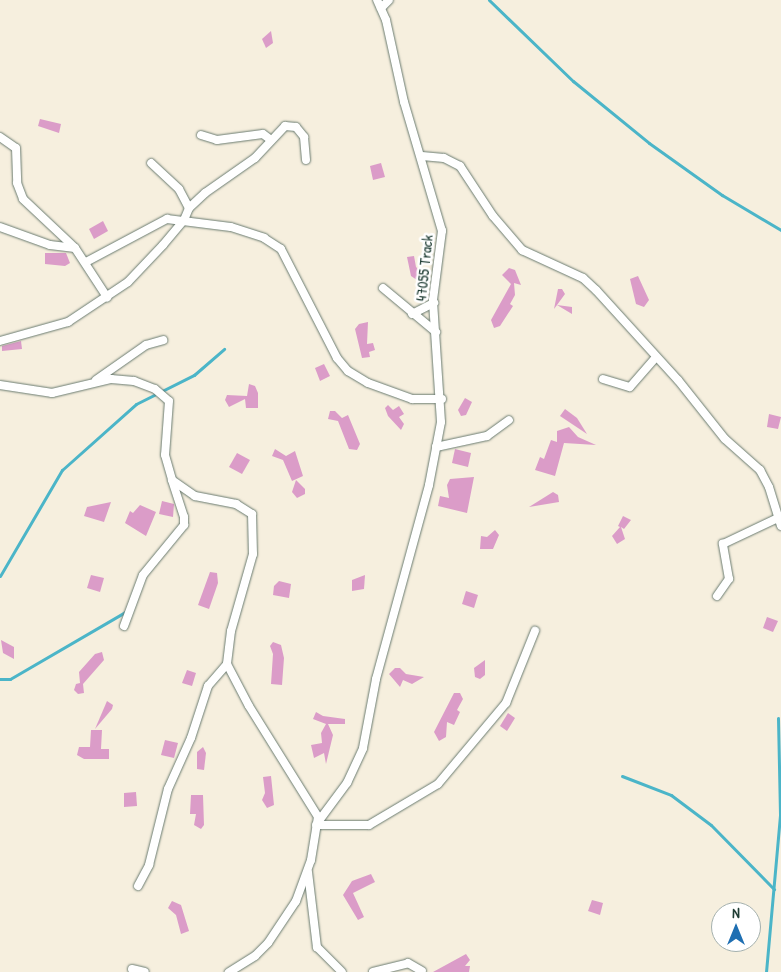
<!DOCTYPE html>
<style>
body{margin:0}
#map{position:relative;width:781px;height:972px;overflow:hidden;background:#f6efde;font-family:"Patrick Hand",sans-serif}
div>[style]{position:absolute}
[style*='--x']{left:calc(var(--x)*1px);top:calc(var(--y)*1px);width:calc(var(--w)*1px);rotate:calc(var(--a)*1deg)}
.stream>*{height:3px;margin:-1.5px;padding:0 1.5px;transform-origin:1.5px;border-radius:1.5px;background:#4bb5c8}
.building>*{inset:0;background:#db9cc8}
.roads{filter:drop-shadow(0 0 1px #6a7b70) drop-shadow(0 0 1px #6a7b70)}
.street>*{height:8px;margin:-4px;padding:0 4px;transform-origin:4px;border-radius:4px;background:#fff}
span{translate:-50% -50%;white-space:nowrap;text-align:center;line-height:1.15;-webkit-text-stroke:5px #fff;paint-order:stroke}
.street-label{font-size:15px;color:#1f3d34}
.north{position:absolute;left:711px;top:902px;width:50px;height:50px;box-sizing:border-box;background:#fff;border:1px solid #a5b1ae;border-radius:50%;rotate:0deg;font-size:14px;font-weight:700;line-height:20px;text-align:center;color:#1f3d34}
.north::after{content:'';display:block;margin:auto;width:18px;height:22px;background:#1f6fb2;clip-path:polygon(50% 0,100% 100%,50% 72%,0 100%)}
</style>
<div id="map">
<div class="stream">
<div style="--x:489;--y:0;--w:117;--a:44"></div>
<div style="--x:573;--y:81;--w:98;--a:39.2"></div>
<div style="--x:649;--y:143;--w:90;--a:35.5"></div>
<div style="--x:722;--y:195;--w:69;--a:30.7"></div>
<div style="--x:0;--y:576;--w:123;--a:-59.7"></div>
<div style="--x:62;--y:470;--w:99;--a:-41.7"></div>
<div style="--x:136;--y:404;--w:65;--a:-26.6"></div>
<div style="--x:194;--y:375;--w:40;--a:-41"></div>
<div style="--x:0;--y:679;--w:10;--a:0"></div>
<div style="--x:10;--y:679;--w:133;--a:-30.2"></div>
<div style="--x:622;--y:776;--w:53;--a:21.2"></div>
<div style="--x:671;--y:795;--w:50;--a:36.9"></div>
<div style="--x:711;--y:825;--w:90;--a:45.5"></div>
<div style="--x:766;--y:972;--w:159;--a:-84.9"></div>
<div style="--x:780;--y:814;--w:96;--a:-91.2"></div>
</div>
<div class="building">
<div style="clip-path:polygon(271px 31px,273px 43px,266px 48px,262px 39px)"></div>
<div style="clip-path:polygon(40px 119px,61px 124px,59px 133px,38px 126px)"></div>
<div style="clip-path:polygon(381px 163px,385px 177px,373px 180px,370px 166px)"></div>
<div style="clip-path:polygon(103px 221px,108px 231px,94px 239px,89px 229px)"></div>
<div style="clip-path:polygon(45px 253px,66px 253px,70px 263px,65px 266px,45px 264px)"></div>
<div style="clip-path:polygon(414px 256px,416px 267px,422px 273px,417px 280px,411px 276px,407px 257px)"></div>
<div style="clip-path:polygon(509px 268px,515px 270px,521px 285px,514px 283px,515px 295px,510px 304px,513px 306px,500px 326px,494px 328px,491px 320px,511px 284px,502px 275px)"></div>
<div style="clip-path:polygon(638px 276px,649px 300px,644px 307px,636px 304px,630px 279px)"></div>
<div style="clip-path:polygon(558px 289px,562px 289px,565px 294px,557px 305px,572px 307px,572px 314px,557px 305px,554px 309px)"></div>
<div style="clip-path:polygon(368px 322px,367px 344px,373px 343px,375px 350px,369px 352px,370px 357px,362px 358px,355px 329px,359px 324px)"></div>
<div style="clip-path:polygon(21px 341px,22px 349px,2px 351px,2px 346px)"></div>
<div style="clip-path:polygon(324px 364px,330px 376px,320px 381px,315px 368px)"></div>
<div style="clip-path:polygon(249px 384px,255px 386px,258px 393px,258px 408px,246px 408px,245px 399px,229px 407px,225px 400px,227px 395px,247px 396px)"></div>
<div style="clip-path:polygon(465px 398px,472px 402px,466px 415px,461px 416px,458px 410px)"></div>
<div style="clip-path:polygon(388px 405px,393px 410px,399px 406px,404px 414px,399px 417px,404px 424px,401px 430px,388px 416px,385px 408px)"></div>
<div style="clip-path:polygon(565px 409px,577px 418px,587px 434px,560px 416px)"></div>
<div style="clip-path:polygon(330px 411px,335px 411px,342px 418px,348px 415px,360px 444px,357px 450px,349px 449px,338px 421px,328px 419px)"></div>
<div style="clip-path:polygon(769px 414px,781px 417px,778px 429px,767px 427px)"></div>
<div style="clip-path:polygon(569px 427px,578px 437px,596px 445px,564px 443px,555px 476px,535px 470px,540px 457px,544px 459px,551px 440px,557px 442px,557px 431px)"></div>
<div style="clip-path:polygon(275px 449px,286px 456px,295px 451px,303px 476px,292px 481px,283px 460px,272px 456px)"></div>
<div style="clip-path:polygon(455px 449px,471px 453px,468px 467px,452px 463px)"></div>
<div style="clip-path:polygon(237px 453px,250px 460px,242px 474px,229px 467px)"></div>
<div style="clip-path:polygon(474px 477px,467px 513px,438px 506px,440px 496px,449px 498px,447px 485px,450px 479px)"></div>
<div style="clip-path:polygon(296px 480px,305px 489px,305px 494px,297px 498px,292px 492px)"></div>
<div style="clip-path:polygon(553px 492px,558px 495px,559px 502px,529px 507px)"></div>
<div style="clip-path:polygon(162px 501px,174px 504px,173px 517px,159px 514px)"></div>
<div style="clip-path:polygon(111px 502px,104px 522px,84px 516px,87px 507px)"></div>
<div style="clip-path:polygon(140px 505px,156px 512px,146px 536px,125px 523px,130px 511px,133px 513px)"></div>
<div style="clip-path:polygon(623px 516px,631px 520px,624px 529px,621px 527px,625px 539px,617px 544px,612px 536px,620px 527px,618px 526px)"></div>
<div style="clip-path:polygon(495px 530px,499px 535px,493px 549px,480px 549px,481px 536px,487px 537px)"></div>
<div style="clip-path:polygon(210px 572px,217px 573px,218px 583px,209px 609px,198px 605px)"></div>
<div style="clip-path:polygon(91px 575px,104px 578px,100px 592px,87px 588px)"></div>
<div style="clip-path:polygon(365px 575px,364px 589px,352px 591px,352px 580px)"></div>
<div style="clip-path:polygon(279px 581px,291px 584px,289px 598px,273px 595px,274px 586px)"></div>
<div style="clip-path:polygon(466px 591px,478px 595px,474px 608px,462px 604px)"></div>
<div style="clip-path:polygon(767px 617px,778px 621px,773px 632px,763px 628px)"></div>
<div style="clip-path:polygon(1px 640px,14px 647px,14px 659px,3px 653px)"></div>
<div style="clip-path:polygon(273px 642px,281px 645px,284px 658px,282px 685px,271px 684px,273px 654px,270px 646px)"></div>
<div style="clip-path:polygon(102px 652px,104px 660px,83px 684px,84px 693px,78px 694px,74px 690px,76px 684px,80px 683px,79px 672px,95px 654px)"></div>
<div style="clip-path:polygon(485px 660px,485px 675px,480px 679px,475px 677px,474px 668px)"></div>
<div style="clip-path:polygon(395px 668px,400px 668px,406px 674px,424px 677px,412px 684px,403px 680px,400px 687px,389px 674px)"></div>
<div style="clip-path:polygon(187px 670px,196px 673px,192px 686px,182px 683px)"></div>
<div style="clip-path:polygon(454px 693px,460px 693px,463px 699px,457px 710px,460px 712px,454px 725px,447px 722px,446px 737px,439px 741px,434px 732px)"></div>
<div style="clip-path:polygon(107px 701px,113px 705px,112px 709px,95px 729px)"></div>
<div style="clip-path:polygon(316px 712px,323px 716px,345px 719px,345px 724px,328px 724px,333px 735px,326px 764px,324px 753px,314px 758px,311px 745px,322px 743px,321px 733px,326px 724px,313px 719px)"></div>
<div style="clip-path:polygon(508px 713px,515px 718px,507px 731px,500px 726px)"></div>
<div style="clip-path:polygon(91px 730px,102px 730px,101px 749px,109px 749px,109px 759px,84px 759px,77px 755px,79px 747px,90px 747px)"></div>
<div style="clip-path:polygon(165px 740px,178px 743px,174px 758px,161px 755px)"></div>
<div style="clip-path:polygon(203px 747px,206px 753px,204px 770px,197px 769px,197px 752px)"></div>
<div style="clip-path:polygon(271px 776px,274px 805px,267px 808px,262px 800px,265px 793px,263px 777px)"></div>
<div style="clip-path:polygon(136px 792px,137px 806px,124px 807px,124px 793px)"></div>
<div style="clip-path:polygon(191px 795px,203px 795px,204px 825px,201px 829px,194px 825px,196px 814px,190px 814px)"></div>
<div style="clip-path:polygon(371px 874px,375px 882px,353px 893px,364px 917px,358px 920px,343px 895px,352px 881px)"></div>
<div style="clip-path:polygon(592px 900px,603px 903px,600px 915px,588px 911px)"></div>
<div style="clip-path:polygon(172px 901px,181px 905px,189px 931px,181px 934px,176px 915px,168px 908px)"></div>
<div style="clip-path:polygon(466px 954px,470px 960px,465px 966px,470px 966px,469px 972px,433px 972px)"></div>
</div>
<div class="roads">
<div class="street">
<div style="--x:381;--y:8;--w:11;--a:-45"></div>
<div style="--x:201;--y:135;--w:17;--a:17"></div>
<div style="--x:217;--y:140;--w:46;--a:-7.4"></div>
<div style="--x:263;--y:134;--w:10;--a:37"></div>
<div style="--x:0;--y:137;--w:19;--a:35"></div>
<div style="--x:16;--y:148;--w:35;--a:88"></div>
<div style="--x:17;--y:183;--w:17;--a:69"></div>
<div style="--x:23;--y:199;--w:71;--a:43.3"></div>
<div style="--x:75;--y:248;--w:59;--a:56.9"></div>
<div style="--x:422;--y:156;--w:22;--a:5"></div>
<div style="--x:444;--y:158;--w:18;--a:27"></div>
<div style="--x:460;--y:166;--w:60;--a:56.6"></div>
<div style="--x:493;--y:216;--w:45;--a:49.5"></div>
<div style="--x:522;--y:250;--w:67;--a:24.7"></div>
<div style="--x:583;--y:278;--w:18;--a:43"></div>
<div style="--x:596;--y:290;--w:122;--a:47.7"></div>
<div style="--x:678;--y:380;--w:75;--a:51.5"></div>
<div style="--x:725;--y:439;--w:47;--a:41.5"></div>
<div style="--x:760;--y:470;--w:19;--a:62"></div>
<div style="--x:769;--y:487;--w:41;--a:72.9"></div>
<div style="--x:189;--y:208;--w:22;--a:-43"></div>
<div style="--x:205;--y:193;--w:61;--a:-35"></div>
<div style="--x:255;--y:158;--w:44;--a:-46.8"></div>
<div style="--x:285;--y:126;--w:11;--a:5"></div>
<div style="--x:296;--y:127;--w:13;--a:51"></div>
<div style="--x:304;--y:137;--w:23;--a:85"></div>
<div style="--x:0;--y:227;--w:53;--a:19.8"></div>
<div style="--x:50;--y:245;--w:25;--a:7"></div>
<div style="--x:86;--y:262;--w:92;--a:-28"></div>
<div style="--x:167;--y:219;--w:64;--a:7.1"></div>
<div style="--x:231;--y:227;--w:35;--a:18"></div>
<div style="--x:264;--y:238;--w:20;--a:33"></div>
<div style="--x:281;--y:249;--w:123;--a:62.8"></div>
<div style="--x:337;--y:358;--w:17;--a:50"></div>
<div style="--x:348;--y:371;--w:23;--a:31"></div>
<div style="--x:368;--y:383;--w:47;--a:20"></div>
<div style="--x:412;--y:399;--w:30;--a:0"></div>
<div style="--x:383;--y:288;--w:69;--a:39.7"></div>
<div style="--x:412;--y:314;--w:25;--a:-27"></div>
<div style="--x:0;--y:341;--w:71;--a:-15.6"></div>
<div style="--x:68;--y:322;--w:72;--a:-33.7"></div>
<div style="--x:128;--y:282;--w:51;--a:-46.6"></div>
<div style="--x:163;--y:245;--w:33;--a:-50"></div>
<div style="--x:184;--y:220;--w:13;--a:-67"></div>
<div style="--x:189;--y:208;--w:21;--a:-118"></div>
<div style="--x:179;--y:189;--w:38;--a:-137"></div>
<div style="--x:603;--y:379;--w:28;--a:17"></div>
<div style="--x:630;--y:387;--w:38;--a:-49"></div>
<div style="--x:96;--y:380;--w:61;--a:-35"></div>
<div style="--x:146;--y:345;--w:18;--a:-16"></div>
<div style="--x:0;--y:385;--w:53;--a:8.7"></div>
<div style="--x:52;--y:393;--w:61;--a:-13.3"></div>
<div style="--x:111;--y:379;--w:23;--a:5"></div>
<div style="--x:134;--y:381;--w:22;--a:21"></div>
<div style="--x:155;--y:389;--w:18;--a:41"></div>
<div style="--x:169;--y:401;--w:54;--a:94.2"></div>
<div style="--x:165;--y:455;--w:26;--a:74"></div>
<div style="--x:172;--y:480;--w:28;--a:35"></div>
<div style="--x:195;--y:496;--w:42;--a:11"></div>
<div style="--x:236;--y:504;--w:19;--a:32"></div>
<div style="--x:252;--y:514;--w:40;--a:88.6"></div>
<div style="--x:253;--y:554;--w:80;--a:105.9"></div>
<div style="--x:231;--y:631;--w:33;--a:97"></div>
<div style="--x:227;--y:664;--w:47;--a:62.4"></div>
<div style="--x:249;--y:706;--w:131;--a:58.1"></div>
<div style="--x:318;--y:817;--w:44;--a:99.2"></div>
<div style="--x:311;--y:860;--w:44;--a:110.1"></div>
<div style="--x:296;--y:901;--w:50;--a:123.7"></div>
<div style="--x:268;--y:943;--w:18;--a:135"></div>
<div style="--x:255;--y:956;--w:31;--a:148"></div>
<div style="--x:436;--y:447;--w:52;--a:-12.2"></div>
<div style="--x:487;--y:436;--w:27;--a:-36"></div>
<div style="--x:717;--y:596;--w:21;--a:-55"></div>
<div style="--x:729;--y:579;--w:36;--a:-100"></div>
<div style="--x:723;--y:544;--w:61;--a:-25.3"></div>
<div style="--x:124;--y:626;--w:54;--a:-69.6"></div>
<div style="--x:143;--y:575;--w:65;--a:-50.6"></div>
<div style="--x:184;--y:525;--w:8;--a:-90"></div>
<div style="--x:184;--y:517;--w:39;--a:-108"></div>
<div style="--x:318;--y:822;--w:49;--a:-53.4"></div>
<div style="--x:347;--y:783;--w:38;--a:-65"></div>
<div style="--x:363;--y:748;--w:70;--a:-79.3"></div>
<div style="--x:376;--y:679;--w:201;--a:-74.7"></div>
<div style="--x:429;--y:485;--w:64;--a:-79.2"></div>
<div style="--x:441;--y:422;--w:122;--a:-93.8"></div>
<div style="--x:433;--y:300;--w:70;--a:-82.6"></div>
<div style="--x:442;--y:231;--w:134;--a:-106.4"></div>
<div style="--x:404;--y:102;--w:84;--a:-102.4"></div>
<div style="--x:386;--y:20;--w:22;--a:-114"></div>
<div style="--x:316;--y:825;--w:53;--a:0"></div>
<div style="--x:369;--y:825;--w:80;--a:-30.7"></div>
<div style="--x:438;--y:784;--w:106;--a:-50"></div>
<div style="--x:506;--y:703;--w:78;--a:-68.1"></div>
<div style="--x:308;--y:872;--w:76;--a:83.2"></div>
<div style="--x:317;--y:947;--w:35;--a:45"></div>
<div style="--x:138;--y:886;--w:24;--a:-62"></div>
<div style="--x:149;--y:865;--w:78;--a:-76"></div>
<div style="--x:168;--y:789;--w:56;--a:-65.7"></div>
<div style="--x:191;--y:738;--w:55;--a:-71.9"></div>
<div style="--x:208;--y:686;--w:29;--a:-49"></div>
<div style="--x:132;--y:969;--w:13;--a:13"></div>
<div style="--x:373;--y:972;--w:36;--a:-14"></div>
<div style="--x:408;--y:963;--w:16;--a:30"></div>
</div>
</div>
<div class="street-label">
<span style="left:424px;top:268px;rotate:-84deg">47055 Track</span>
</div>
<div class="north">N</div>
</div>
